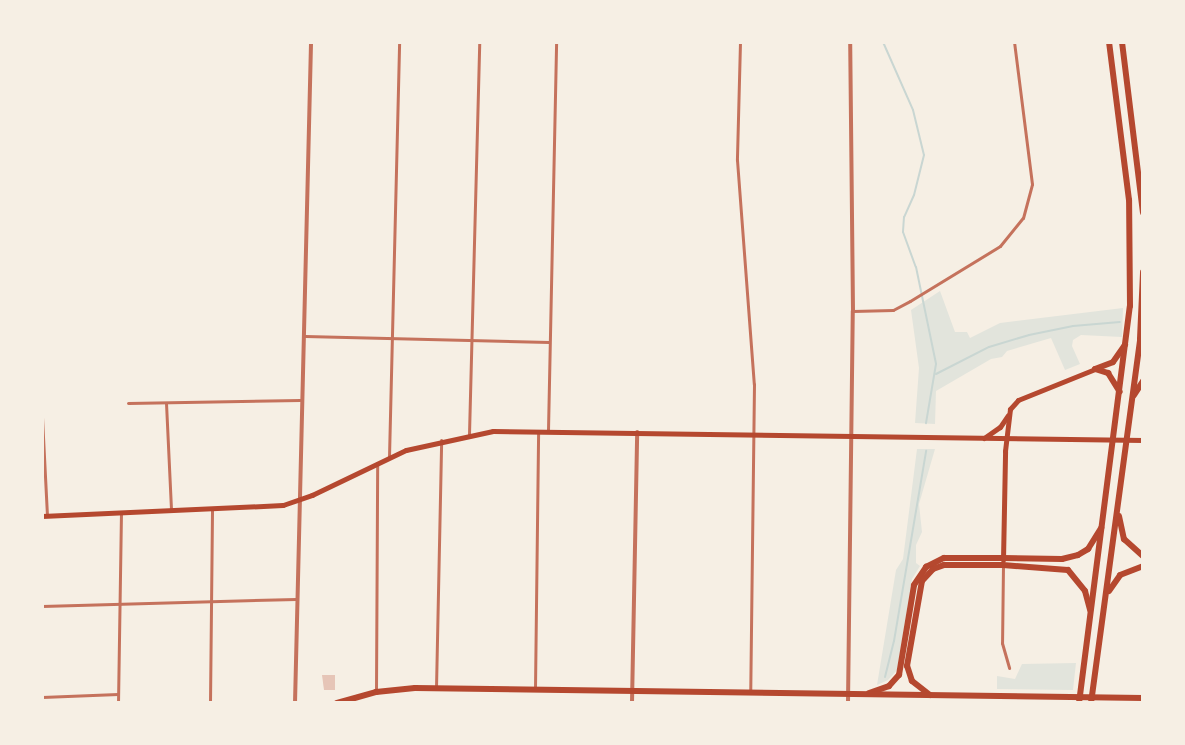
<!DOCTYPE html>
<style>
body{margin:0}
#map{position:relative;width:1185px;height:745px;overflow:hidden;background:#f6efe4;font-family:Poppins,sans-serif}
div>[style]{position:absolute}
[style*='--x']{left:calc(var(--x)*1px);top:calc(var(--y)*1px);width:calc(var(--w)*1px);rotate:calc(var(--a)*1deg)}
.green>*{inset:0;background:#e2e4dc}
.stream>*{height:2px;margin:-1px;padding:0 1px;transform-origin:1px;border-radius:1px;background:#c9d6d2}
.building>*{inset:0;background:#e6c5b7}
.minor>*{height:3px;margin:-1.5px;padding:0 1.5px;transform-origin:1.5px;border-radius:1.5px;background:#c5725c}
.tertiary>*{height:4px;margin:-2px;padding:0 2px;transform-origin:2px;border-radius:2px;background:#c5725c}
.secondary>*{height:5px;margin:-2.5px;padding:0 2.5px;transform-origin:2.5px;border-radius:2.5px;background:#b5482f}
.trunk>*{height:6px;margin:-3px;padding:0 3px;transform-origin:3px;border-radius:3px;background:#b5482f}
.motorway>*{height:6px;margin:-3px;padding:0 3px;transform-origin:3px;border-radius:3px;background:#b5482f}
span{translate:-50% -50%;white-space:nowrap;text-align:center;line-height:1.15;-webkit-text-stroke:8px #f6efe4;paint-order:stroke}
.frame{position:absolute;inset:0;border:44px solid #f6efe4;pointer-events:none}
</style>
<div id="map">
<div class="green">
<div style="clip-path:polygon(940px 291px,955px 332px,967px 332px,970px 338px,1000px 323px,1123px 308px,1122px 337px,1081px 335px,1073px 340px,1072px 346px,1080px 364px,1065px 370px,1051px 338px,1007px 351px,1002px 357px,991px 359px,936px 391px,935px 424px,915px 423px,919px 368px,911px 310px)"></div>
<div style="clip-path:polygon(917px 449px,935px 449px,919px 504px,922px 532px,916px 545px,916px 563px,920px 566px,912px 579px,897px 670px,888px 680px,877px 685px,896px 570px,903px 559px)"></div>
<div style="clip-path:polygon(1076px 663px,1073px 690px,997px 689px,997px 676px,1015px 679px,1022px 664px)"></div>
</div>
<div class="stream">
<div style="--x:883;--y:42;--w:74;--a:66.2"></div>
<div style="--x:913;--y:110;--w:46;--a:76.3"></div>
<div style="--x:924;--y:155;--w:41;--a:104"></div>
<div style="--x:914;--y:195;--w:24;--a:114"></div>
<div style="--x:904;--y:217;--w:15;--a:94"></div>
<div style="--x:903;--y:232;--w:37;--a:70"></div>
<div style="--x:916;--y:267;--w:99;--a:78.3"></div>
<div style="--x:936;--y:364;--w:60;--a:99.6"></div>
<div style="--x:936;--y:374;--w:59;--a:-27"></div>
<div style="--x:989;--y:347;--w:42;--a:-16.7"></div>
<div style="--x:1029;--y:335;--w:45;--a:-11.6"></div>
<div style="--x:1073;--y:326;--w:47;--a:-4.9"></div>
<div style="--x:885;--y:677;--w:37;--a:-76"></div>
<div style="--x:894;--y:641;--w:193;--a:-80.4"></div>
</div>
<div class="building">
<div style="clip-path:polygon(322px 675px,335px 675px,335px 690px,324px 690px)"></div>
</div>
<div class="minor">
<div style="--x:740;--y:42;--w:118;--a:91.5"></div>
<div style="--x:737;--y:160;--w:225;--a:85.7"></div>
<div style="--x:754;--y:384;--w:309;--a:90.7"></div>
<div style="--x:853;--y:311;--w:40;--a:-1.4"></div>
<div style="--x:893;--y:310;--w:19;--a:-28"></div>
<div style="--x:910;--y:301;--w:105;--a:-31.4"></div>
<div style="--x:1000;--y:246;--w:36;--a:-51"></div>
<div style="--x:1023;--y:218;--w:35;--a:-75"></div>
<div style="--x:1032;--y:184;--w:143;--a:-97.2"></div>
<div style="--x:305;--y:336;--w:244;--a:1.4"></div>
<div style="--x:128;--y:403;--w:172;--a:-1"></div>
<div style="--x:166;--y:403;--w:108;--a:87.3"></div>
<div style="--x:42;--y:417;--w:98;--a:87.1"></div>
<div style="--x:548;--y:430;--w:388;--a:-88.8"></div>
<div style="--x:469;--y:434;--w:392;--a:-88.5"></div>
<div style="--x:389;--y:457;--w:415;--a:-88.6"></div>
<div style="--x:1003;--y:565;--w:78;--a:90.7"></div>
<div style="--x:1002;--y:643;--w:26;--a:74"></div>
<div style="--x:42;--y:606;--w:254;--a:-1.6"></div>
<div style="--x:436;--y:688;--w:248;--a:-88.8"></div>
<div style="--x:535;--y:688;--w:256;--a:-89.3"></div>
<div style="--x:376;--y:691;--w:228;--a:-89.7"></div>
<div style="--x:42;--y:697;--w:76;--a:-2.3"></div>
<div style="--x:118;--y:703;--w:190;--a:-89.1"></div>
<div style="--x:210;--y:703;--w:193;--a:-89.4"></div>
</div>
<div class="tertiary">
<div style="--x:295;--y:703;--w:661;--a:-88.61"></div>
<div style="--x:632;--y:703;--w:271;--a:-88.9"></div>
<div style="--x:848;--y:703;--w:392;--a:-89.3"></div>
<div style="--x:853;--y:311;--w:269;--a:-90.6"></div>
</div>
<div class="secondary">
<div style="--x:984;--y:438;--w:19;--a:-35"></div>
<div style="--x:1000;--y:427;--w:14;--a:-56"></div>
<div style="--x:42;--y:516;--w:241;--a:-2.6"></div>
<div style="--x:283;--y:505;--w:31;--a:-19"></div>
<div style="--x:312;--y:495;--w:104;--a:-25.6"></div>
<div style="--x:406;--y:450;--w:89;--a:-12.3"></div>
<div style="--x:493;--y:431;--w:650;--a:0.79"></div>
<div style="--x:1003;--y:560;--w:109;--a:-88.9"></div>
<div style="--x:1005;--y:451;--w:42;--a:-83.2"></div>
<div style="--x:1010;--y:409;--w:12;--a:-48"></div>
<div style="--x:1018;--y:400;--w:83;--a:-21.9"></div>
</div>
<div class="trunk">
<div style="--x:869;--y:693;--w:21;--a:-19"></div>
<div style="--x:889;--y:686;--w:15;--a:-48"></div>
<div style="--x:899;--y:675;--w:91;--a:-80.5"></div>
<div style="--x:914;--y:585;--w:22;--a:-56"></div>
<div style="--x:926;--y:567;--w:20;--a:-27"></div>
<div style="--x:944;--y:558;--w:59;--a:0"></div>
<div style="--x:930;--y:695;--w:23;--a:-142"></div>
<div style="--x:912;--y:681;--w:16;--a:-108"></div>
<div style="--x:907;--y:666;--w:86;--a:-80"></div>
<div style="--x:922;--y:581;--w:16;--a:-47"></div>
<div style="--x:933;--y:569;--w:12;--a:-20"></div>
<div style="--x:944;--y:565;--w:59;--a:0"></div>
<div style="--x:337;--y:703;--w:41;--a:-15.8"></div>
<div style="--x:376;--y:692;--w:39;--a:-6"></div>
<div style="--x:415;--y:688;--w:728;--a:0.79"></div>
</div>
<div class="motorway">
<div style="--x:1122;--y:42;--w:172;--a:83"></div>
<div style="--x:1095;--y:369;--w:19;--a:-21"></div>
<div style="--x:1113;--y:362;--w:21;--a:-55"></div>
<div style="--x:1095;--y:369;--w:14;--a:17"></div>
<div style="--x:1108;--y:373;--w:22;--a:58"></div>
<div style="--x:1134;--y:395;--w:17;--a:-57"></div>
<div style="--x:1119;--y:516;--w:24;--a:78"></div>
<div style="--x:1124;--y:539;--w:25;--a:42"></div>
<div style="--x:1003;--y:558;--w:59;--a:1"></div>
<div style="--x:1062;--y:559;--w:16;--a:-14"></div>
<div style="--x:1078;--y:555;--w:12;--a:-31"></div>
<div style="--x:1088;--y:549;--w:25;--a:-58"></div>
<div style="--x:1003;--y:565;--w:65;--a:4.4"></div>
<div style="--x:1068;--y:570;--w:27;--a:51"></div>
<div style="--x:1085;--y:591;--w:20;--a:75"></div>
<div style="--x:1109;--y:591;--w:19;--a:-55"></div>
<div style="--x:1120;--y:575;--w:25;--a:-21"></div>
<div style="--x:1079;--y:703;--w:400;--a:-82.7"></div>
<div style="--x:1130;--y:306;--w:106;--a:-90.5"></div>
<div style="--x:1129;--y:200;--w:159;--a:-97.2"></div>
<div style="--x:1091;--y:703;--w:367;--a:-82.3"></div>
<div style="--x:1140;--y:339;--w:67;--a:-87.4"></div>
</div>
<div class="frame"></div>
</div>
